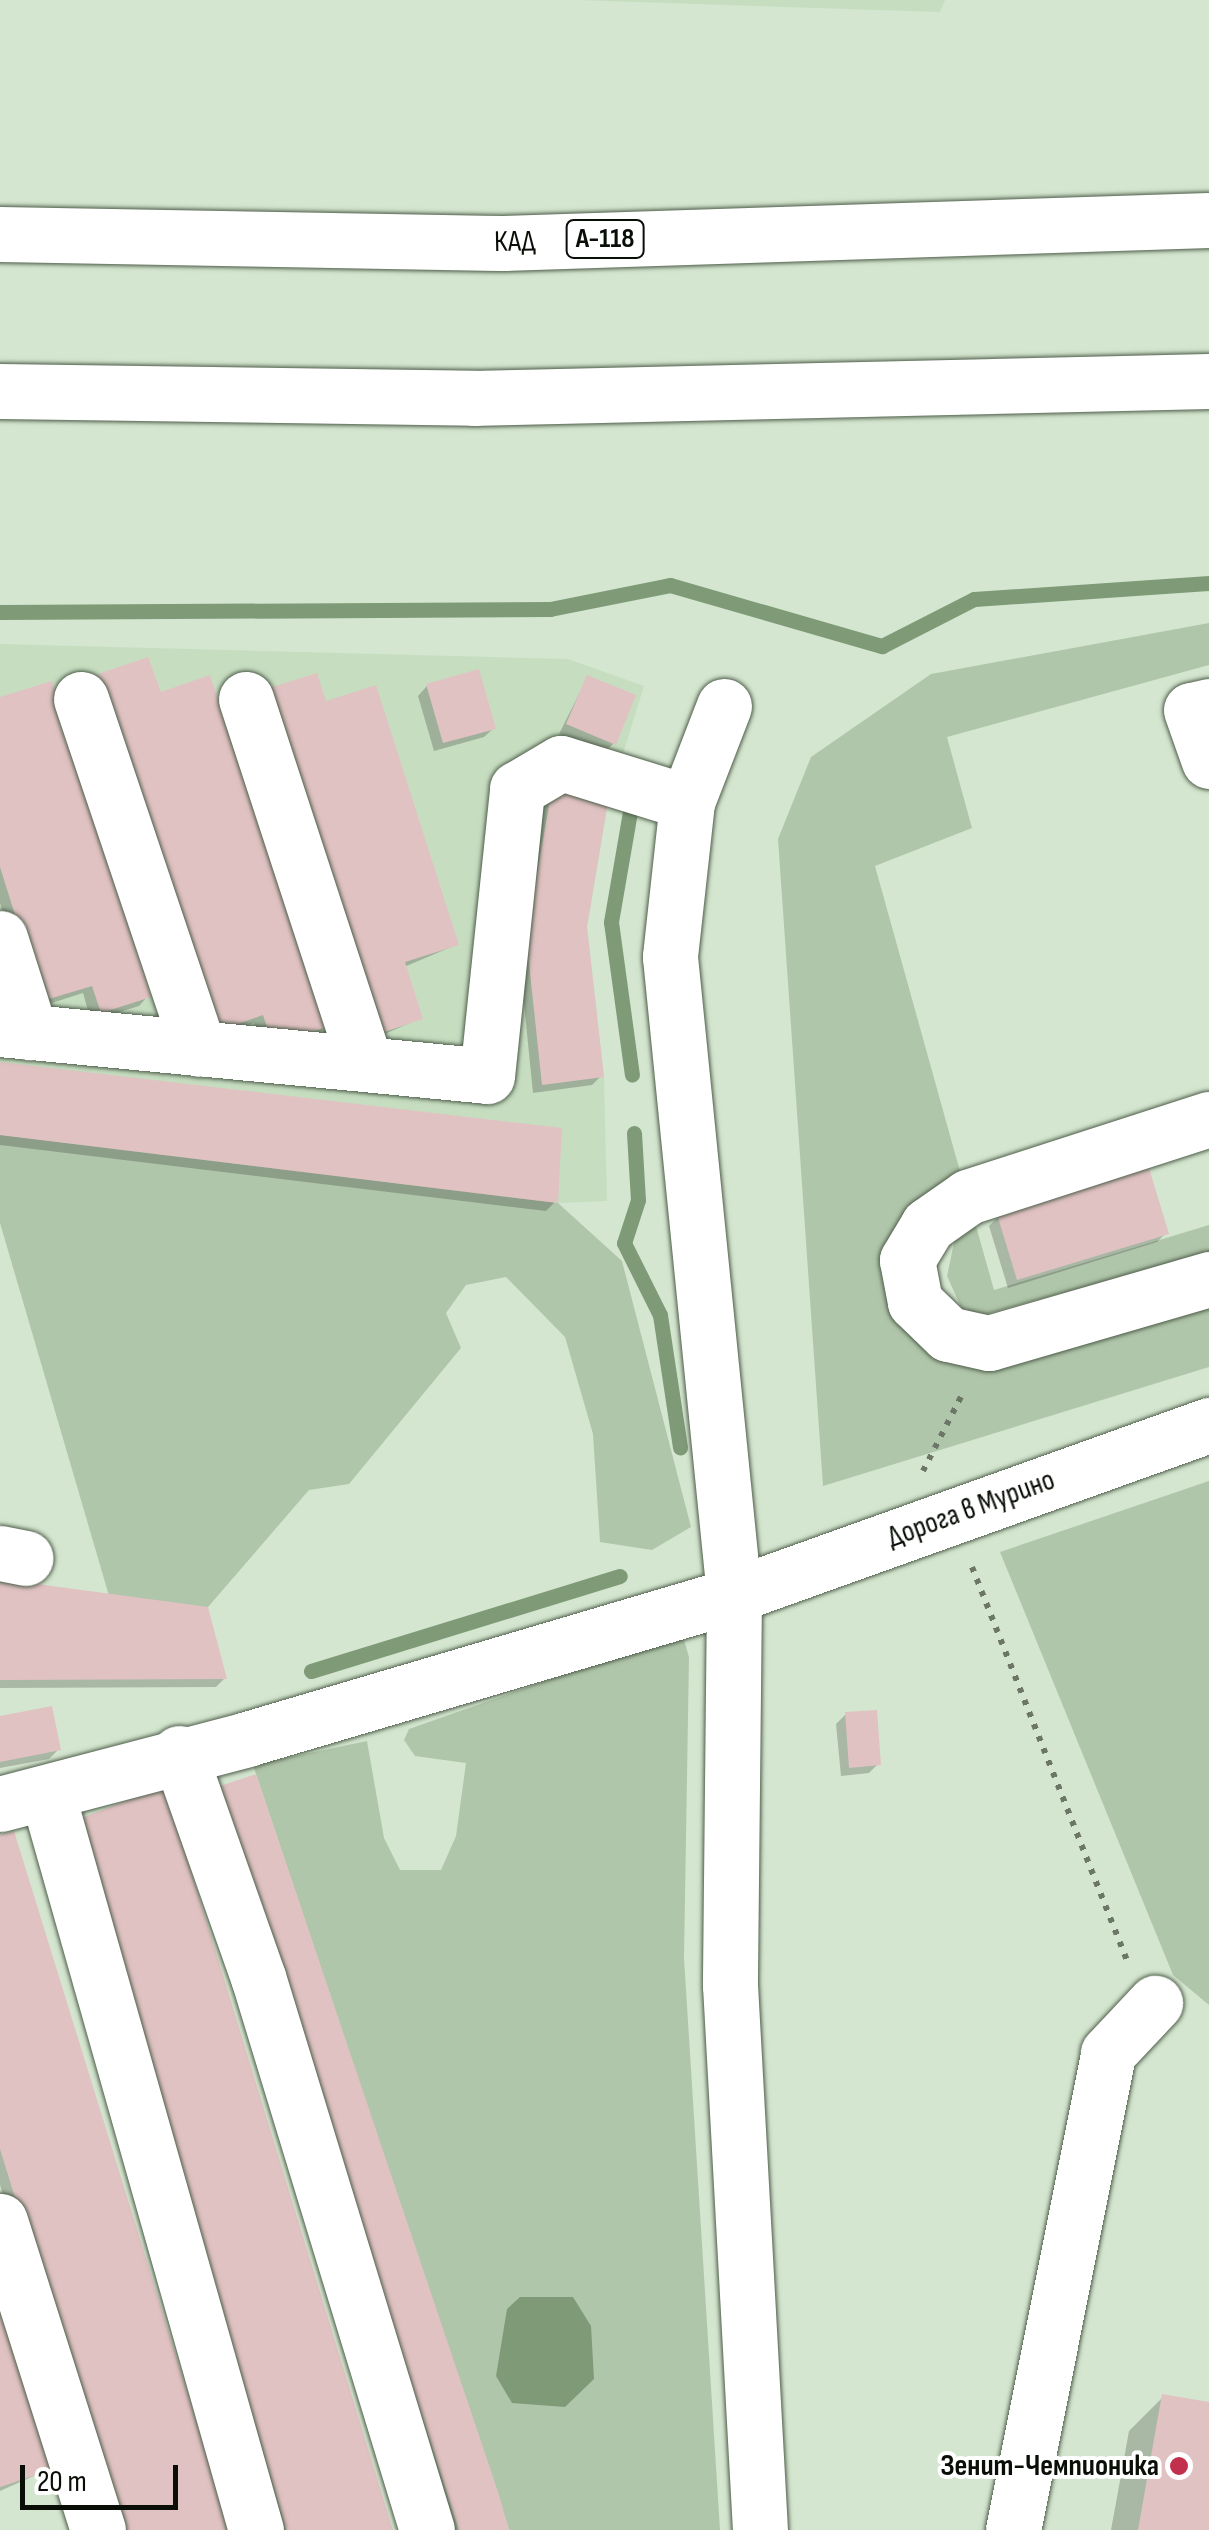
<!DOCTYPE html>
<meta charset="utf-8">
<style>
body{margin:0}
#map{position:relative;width:1209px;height:2530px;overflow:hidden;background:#d4e6cf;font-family:"Sofia Sans Condensed",sans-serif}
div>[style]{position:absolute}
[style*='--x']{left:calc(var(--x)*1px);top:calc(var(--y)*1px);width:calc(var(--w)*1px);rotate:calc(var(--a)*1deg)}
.built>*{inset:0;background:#c6ddc0}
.green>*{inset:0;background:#b0c6aa}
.water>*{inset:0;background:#7e9a77}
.shadow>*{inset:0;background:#0003}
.stream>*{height:15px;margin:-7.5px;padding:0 7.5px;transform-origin:7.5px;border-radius:7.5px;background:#7e9a77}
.building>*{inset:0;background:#e1c2c3}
.path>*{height:6px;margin-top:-3px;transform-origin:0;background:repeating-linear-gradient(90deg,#6b7667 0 5px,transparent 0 13px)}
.roads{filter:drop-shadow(0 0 2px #4e5d4a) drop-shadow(0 0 2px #4e5d4a)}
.minor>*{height:55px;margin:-27.5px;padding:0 27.5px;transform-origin:27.5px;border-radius:27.5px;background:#fff}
.highway>*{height:55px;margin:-27.5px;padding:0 27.5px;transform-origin:27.5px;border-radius:27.5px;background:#fff}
.dots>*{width:28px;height:28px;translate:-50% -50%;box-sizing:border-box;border:5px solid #fff;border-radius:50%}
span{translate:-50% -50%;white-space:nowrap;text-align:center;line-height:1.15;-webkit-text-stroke:8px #fff;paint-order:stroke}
.shield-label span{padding:2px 8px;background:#fff;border:2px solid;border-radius:8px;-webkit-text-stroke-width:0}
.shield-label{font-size:28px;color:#090e07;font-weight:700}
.street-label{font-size:30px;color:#090e07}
.poi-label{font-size:30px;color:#090e07;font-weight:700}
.right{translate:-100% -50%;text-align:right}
.scale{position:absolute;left:20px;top:2465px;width:158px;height:45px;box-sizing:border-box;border:5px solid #090e07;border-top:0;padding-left:12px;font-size:30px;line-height:35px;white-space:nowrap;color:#090e07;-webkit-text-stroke:8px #fff;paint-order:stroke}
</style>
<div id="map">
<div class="built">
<div style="clip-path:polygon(576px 0,945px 0,940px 12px)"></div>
<div style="clip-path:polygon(0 644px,568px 659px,644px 686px,608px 802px,587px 927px,604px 1077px,607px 1201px,558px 1203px,0 1135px)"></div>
</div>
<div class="green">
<div style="clip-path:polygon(1209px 623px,1209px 665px,947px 737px,972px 828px,875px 866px,961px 1175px,907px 1207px,894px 1249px,928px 1345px,1209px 1307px,1209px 1367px,823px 1486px,778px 839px,811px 757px,931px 674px)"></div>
<div style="clip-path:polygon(0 1135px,558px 1203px,622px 1261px,691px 1527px,652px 1550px,600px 1542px,593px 1434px,565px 1337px,506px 1277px,466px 1285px,446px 1313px,461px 1348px,349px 1484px,309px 1490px,208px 1607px,114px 1613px,0 1223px)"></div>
<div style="clip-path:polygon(974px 1219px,994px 1290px,1209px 1225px,1209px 1253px,979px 1316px,961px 1307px,947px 1276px,955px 1238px)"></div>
<div style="clip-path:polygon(1209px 1481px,1209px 2005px,1173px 1975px,1000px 1552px)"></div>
<div style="clip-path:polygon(682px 1633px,689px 1657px,684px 1958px,720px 2530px,509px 2530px,253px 1765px,367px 1741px,384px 1838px,400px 1870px,441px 1870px,456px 1836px,466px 1763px,415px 1756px,404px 1740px,409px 1729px)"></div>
</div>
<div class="water">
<div style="clip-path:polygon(520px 2297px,573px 2297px,591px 2326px,594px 2379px,565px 2407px,512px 2403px,496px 2376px,507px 2309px)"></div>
</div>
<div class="shadow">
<div style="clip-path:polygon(100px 676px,159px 695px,327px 1025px,318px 1034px,264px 1053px,254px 1023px,210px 1037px,91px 685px)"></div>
<div style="clip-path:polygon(587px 678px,614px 743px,605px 752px,559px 734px)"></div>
<div style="clip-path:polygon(427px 686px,494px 728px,484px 737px,434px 751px,418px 696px)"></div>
<div style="clip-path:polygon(0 700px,148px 996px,139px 1006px,91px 1021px,83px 993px,33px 1009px,0 903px)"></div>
<div style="clip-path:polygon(324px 704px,456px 945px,404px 967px,421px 1018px,369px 1041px)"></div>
<div style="clip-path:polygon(544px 801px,605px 804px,585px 927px,601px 1076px,592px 1085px,533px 1093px,518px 945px)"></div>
<div style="clip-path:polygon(0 1065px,555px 1202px,546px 1211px,0 1145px)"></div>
<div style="clip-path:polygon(998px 1217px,1166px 1233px,1157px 1242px,1008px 1288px,989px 1226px)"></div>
<div style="clip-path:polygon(0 1582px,225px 1678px,216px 1687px,0 1688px)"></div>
<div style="clip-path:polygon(846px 1714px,878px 1764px,869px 1773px,841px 1776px,836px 1724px)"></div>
<div style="clip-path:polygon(0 1719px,58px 1750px,49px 1759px,0 1768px)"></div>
<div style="clip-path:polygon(209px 1798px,507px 2530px,448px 2530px)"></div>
<div style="clip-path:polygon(80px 1821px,391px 2530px,274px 2530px)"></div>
<div style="clip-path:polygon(0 1838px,66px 2391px,0 2185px)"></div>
<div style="clip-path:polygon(0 2303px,54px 2467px,0 2491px)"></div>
<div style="clip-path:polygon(1163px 2397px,1209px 2405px,1209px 2530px,1111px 2530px,1129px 2431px)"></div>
</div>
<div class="stream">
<div style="--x:0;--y:612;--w:550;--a:-0.31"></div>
<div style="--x:550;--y:609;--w:122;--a:-11.3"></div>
<div style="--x:670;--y:585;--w:221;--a:16.1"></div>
<div style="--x:882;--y:646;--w:103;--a:-27.1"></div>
<div style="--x:974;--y:599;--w:236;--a:-3.9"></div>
<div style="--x:631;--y:806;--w:118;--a:99.8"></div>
<div style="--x:611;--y:922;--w:154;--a:82.2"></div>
<div style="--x:634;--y:1133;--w:67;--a:86.6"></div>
<div style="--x:638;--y:1200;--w:45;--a:108"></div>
<div style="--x:624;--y:1243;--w:80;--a:63.4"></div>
<div style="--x:660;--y:1315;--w:134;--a:81.4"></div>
<div style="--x:311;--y:1671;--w:323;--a:-17.1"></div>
</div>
<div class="building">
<div style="clip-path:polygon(148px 657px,161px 692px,210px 675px,330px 1026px,273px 1045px,263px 1015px,220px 1030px,98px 674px)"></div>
<div style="clip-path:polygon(479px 669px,496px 729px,443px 743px,426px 684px)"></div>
<div style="clip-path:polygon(317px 673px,326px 701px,376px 685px,459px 945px,405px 962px,423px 1019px,378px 1034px,269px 688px)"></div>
<div style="clip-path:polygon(587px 675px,636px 695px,616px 745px,566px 724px)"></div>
<div style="clip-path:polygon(52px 681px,151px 997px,101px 1013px,92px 986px,42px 1001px,0 867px,0 697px)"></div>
<div style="clip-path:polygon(552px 789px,608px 802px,587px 927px,604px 1077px,542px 1085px,526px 935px)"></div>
<div style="clip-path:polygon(0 1062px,562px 1128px,558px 1203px,0 1135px)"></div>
<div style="clip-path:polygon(1149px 1168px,1169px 1234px,1017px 1280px,997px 1214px)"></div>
<div style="clip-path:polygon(0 1579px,208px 1607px,227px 1679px,0 1680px)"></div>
<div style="clip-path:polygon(52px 1706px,61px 1750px,0 1762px,0 1716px)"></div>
<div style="clip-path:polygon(877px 1710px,881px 1765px,849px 1768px,845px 1712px)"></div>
<div style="clip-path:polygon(256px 1774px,498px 2492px,509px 2530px,459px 2530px,217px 1787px)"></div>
<div style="clip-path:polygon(165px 1786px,393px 2530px,286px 2530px,79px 1819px)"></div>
<div style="clip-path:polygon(14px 1831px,230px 2530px,118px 2530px,0 2149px,0 1835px)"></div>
<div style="clip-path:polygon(0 2297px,57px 2468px,0 2487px)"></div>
<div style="clip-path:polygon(1162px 2394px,1209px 2402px,1209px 2530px,1138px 2530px)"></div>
</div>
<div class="path">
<div style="--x:923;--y:1471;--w:88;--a:-62.9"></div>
<div style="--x:972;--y:1567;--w:422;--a:68.5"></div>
</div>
<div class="roads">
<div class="minor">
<div style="--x:81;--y:699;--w:369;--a:71.4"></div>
<div style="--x:246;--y:699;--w:384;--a:71.9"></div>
<div style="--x:724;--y:706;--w:103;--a:111.1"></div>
<div style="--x:687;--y:802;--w:156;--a:96.3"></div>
<div style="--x:670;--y:957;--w:641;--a:84.27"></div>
<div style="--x:734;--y:1595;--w:390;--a:90.6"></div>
<div style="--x:730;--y:1985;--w:546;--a:86.85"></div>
<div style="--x:1209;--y:706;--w:18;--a:167"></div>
<div style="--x:1191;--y:710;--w:54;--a:70.6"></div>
<div style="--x:0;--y:938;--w:99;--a:72.3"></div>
<div style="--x:0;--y:1029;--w:489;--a:5.5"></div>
<div style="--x:487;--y:1076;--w:289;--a:-84"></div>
<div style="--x:517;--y:789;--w:51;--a:-30.6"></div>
<div style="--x:561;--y:763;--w:132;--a:17.2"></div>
<div style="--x:1209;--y:1119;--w:253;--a:162.1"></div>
<div style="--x:968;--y:1197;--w:49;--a:145"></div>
<div style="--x:928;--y:1225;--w:41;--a:121"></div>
<div style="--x:907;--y:1260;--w:43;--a:79.2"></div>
<div style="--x:915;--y:1302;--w:46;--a:44.1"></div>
<div style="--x:948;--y:1334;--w:42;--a:12.4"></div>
<div style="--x:989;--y:1343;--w:229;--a:-16.2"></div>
<div style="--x:0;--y:1553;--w:26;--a:11"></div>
<div style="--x:179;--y:1753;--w:238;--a:70.6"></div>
<div style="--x:258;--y:1977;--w:578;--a:73.01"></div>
<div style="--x:47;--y:1793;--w:766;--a:74.17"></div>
<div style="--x:0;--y:1804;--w:255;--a:-14.7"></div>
<div style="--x:247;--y:1739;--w:508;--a:-16.47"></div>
<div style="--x:734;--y:1595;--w:505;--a:-19.69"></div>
<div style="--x:0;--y:2221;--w:324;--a:72.4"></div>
<div style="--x:1013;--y:2530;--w:486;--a:-78.7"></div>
<div style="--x:1108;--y:2053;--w:69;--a:-46.8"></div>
</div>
<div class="highway">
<div style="--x:0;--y:234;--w:503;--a:1.03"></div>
<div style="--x:503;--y:243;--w:706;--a:-1.87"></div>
<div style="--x:0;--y:391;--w:475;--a:0.8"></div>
<div style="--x:475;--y:398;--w:734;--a:-1.33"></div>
</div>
</div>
<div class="dots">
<div style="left:1179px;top:2466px;background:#c1304d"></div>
</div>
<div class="shield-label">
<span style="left:605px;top:239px">А-118</span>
</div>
<div class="street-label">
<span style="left:515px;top:242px;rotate:-1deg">КАД</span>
<span style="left:971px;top:1509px;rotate:-20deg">Дорога в Мурино</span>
</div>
<div class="poi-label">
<span class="right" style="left:1159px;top:2466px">Зенит-Чемпионика</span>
</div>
<div class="scale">20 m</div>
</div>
